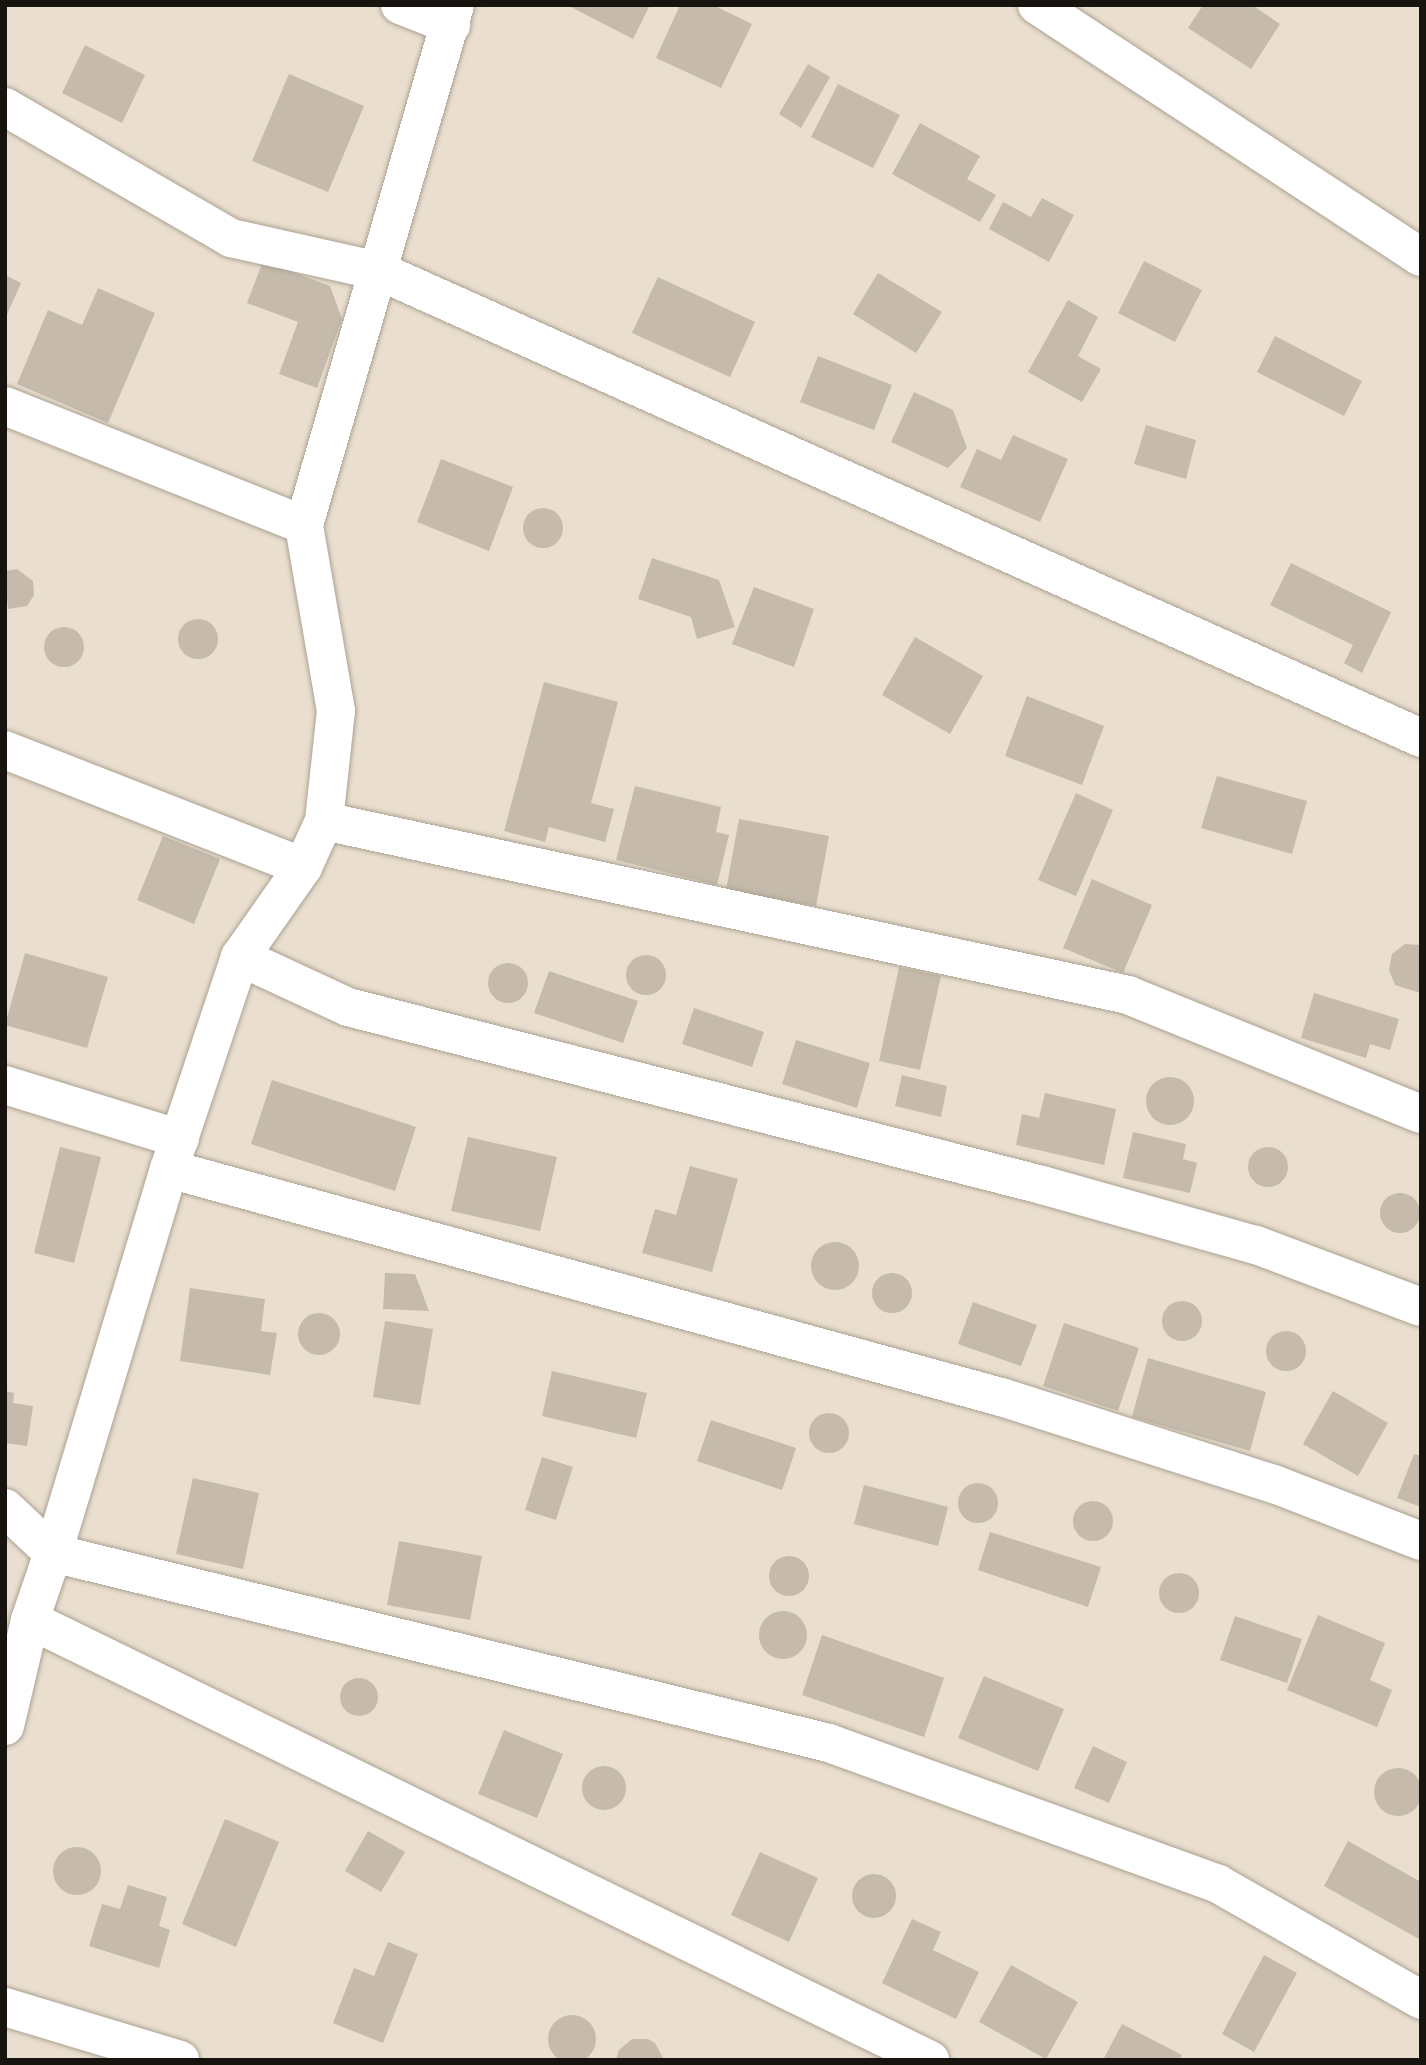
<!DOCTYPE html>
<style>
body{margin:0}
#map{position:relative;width:1426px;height:2065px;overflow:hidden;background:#eadecf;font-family:"Roboto Condensed",sans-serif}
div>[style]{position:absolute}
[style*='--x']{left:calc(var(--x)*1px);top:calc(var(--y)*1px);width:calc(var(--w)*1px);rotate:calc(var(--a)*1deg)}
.building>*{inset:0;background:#c5baab}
.round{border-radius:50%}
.roads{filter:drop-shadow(0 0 2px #aba192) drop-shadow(0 0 2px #aba192)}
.street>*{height:38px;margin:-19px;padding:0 19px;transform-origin:19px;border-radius:19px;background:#fff}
span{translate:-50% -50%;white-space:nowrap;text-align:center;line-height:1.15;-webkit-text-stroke:5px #f7ecdc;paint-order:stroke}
.frame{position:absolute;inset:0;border:7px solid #17130e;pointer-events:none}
</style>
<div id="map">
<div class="building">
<div style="clip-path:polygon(567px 5px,650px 5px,633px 39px)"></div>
<div style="clip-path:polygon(680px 5px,713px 5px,752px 24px,721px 88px,656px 58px)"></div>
<div style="clip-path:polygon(1203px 5px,1252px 5px,1280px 24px,1251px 69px,1188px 28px)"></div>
<div style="clip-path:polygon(85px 45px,145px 75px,122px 123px,62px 93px)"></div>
<div style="clip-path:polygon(808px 64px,830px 77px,801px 128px,779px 114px)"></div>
<div style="clip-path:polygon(289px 74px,364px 106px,328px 192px,252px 161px)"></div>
<div style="clip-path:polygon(838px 84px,900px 115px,873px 168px,811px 137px)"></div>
<div style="clip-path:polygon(920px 123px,980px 156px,967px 179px,996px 195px,980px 222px,892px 174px)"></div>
<div style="clip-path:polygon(1042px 198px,1074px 215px,1049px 262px,989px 229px,1003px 202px,1031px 217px)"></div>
<div style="clip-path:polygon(263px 261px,330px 286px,342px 319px,317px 388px,279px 374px,298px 322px,247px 303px)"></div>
<div style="clip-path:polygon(1144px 261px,1202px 290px,1175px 342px,1118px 313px)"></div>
<div style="clip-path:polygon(878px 273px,942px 312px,916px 353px,853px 314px)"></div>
<div style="clip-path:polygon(5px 275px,21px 283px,5px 319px)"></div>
<div style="clip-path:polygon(658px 277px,755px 322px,730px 377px,632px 333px)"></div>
<div style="clip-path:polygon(98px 288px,155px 313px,108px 423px,17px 384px,48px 310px,82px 325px)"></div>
<div style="clip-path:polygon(1068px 300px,1098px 317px,1078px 356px,1101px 369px,1082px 402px,1028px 372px)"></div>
<div style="clip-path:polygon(1275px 336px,1362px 381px,1344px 416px,1257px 372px)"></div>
<div style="clip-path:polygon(818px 356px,892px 385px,874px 430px,800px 402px)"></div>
<div style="clip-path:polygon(914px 392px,953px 410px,967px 448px,948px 468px,891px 442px)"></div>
<div style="clip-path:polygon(1146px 425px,1196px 440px,1186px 479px,1134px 464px)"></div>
<div style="clip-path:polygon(1013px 435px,1068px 459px,1040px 522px,960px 487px,977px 449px,1001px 460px)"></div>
<div style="clip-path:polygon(441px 459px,513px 487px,489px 551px,417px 522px)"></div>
<div class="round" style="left:523px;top:508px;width:40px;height:40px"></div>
<div style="clip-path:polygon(652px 558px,719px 580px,735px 627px,697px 639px,691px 617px,638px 599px)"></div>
<div style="clip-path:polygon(1291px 563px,1391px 612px,1362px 673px,1344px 663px,1353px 645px,1270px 605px)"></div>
<div style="clip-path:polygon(17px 569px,33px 581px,34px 595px,27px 606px,8px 609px,5px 571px)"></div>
<div style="clip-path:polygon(754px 587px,814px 609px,794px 667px,732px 644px)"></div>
<div class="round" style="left:178px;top:619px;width:40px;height:40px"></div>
<div class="round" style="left:44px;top:627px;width:40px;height:40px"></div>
<div style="clip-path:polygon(915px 637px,983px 676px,950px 734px,882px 695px)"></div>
<div style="clip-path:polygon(544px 682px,618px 702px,591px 803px,614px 809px,605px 842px,549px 827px,545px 842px,504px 831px)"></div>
<div style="clip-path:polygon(1027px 696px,1104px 726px,1082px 785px,1005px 756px)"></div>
<div style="clip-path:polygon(1217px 776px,1307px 801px,1292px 854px,1201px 828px)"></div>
<div style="clip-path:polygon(635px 786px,721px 807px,716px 832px,729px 835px,717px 885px,616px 860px)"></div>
<div style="clip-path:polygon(1076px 793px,1113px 810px,1076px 896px,1038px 880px)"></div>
<div style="clip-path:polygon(739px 819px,829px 836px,816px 906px,726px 890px)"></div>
<div style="clip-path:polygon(163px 836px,220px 859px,194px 924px,137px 900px)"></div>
<div style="clip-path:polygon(1092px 879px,1152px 905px,1123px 973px,1063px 948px)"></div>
<div style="clip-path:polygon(1405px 944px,1421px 945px,1421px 991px,1417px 992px,1395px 985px,1389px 970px,1392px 954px)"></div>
<div style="clip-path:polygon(25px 953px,108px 977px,87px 1048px,5px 1025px)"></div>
<div class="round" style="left:626px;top:955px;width:40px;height:40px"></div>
<div class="round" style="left:488px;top:963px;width:40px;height:40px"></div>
<div style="clip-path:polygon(899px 967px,941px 976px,920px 1070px,879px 1061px)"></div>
<div style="clip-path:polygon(549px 971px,638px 1001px,623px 1043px,534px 1013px)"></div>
<div style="clip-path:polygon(1314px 993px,1399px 1019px,1390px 1050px,1370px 1044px,1366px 1058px,1301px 1038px)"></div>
<div style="clip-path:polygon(694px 1008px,764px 1032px,752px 1067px,682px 1044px)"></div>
<div style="clip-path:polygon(796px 1040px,870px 1063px,857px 1108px,782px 1084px)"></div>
<div style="clip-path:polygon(902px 1075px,947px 1086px,941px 1117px,895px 1106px)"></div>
<div class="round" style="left:1146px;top:1077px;width:48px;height:48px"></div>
<div style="clip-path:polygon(272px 1080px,416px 1127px,395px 1191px,251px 1144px)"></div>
<div style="clip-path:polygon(1045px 1093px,1116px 1109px,1104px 1165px,1016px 1145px,1022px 1114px,1039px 1118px)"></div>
<div style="clip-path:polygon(1133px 1132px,1186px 1144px,1183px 1159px,1197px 1163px,1190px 1193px,1123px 1178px)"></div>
<div style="clip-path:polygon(468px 1137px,557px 1157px,540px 1231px,451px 1211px)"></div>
<div class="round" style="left:1248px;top:1147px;width:40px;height:40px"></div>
<div style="clip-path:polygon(60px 1147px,101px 1157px,74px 1263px,34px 1253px)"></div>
<div style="clip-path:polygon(690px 1166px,738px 1179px,712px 1272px,642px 1253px,655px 1209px,676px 1215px)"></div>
<div class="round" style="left:1380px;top:1193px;width:40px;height:40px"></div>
<div class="round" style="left:811px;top:1242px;width:48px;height:48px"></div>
<div class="round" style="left:872px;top:1273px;width:40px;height:40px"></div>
<div style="clip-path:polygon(385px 1273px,415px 1274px,429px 1311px,383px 1309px)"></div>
<div style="clip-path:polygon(190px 1288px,265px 1299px,261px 1331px,277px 1333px,270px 1375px,180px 1361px)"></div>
<div class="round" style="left:1162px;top:1301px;width:40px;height:40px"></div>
<div style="clip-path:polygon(973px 1302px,1037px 1325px,1021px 1366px,958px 1344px)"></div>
<div class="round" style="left:298px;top:1313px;width:42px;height:42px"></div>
<div style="clip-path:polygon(385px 1321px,433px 1329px,420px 1405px,373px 1397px)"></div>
<div style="clip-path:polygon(1064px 1323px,1139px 1348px,1118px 1411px,1043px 1386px)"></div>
<div class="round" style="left:1266px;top:1331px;width:40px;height:40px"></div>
<div style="clip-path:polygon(1148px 1358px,1266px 1392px,1250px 1451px,1132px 1417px)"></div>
<div style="clip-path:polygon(552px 1371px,647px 1393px,636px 1438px,542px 1416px)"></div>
<div style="clip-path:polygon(5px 1391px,14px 1393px,13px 1403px,33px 1406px,27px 1446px,5px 1443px)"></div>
<div style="clip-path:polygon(1333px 1391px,1388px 1423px,1358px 1476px,1303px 1444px)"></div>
<div class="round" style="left:809px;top:1413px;width:40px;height:40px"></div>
<div style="clip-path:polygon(711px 1420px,796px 1448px,782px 1490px,697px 1461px)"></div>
<div style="clip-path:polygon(1414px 1454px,1421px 1456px,1421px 1507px,1397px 1498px)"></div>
<div style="clip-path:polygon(542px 1457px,573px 1467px,556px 1520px,525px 1510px)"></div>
<div style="clip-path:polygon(193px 1478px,259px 1493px,243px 1569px,176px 1554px)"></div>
<div class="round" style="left:958px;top:1483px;width:40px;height:40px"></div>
<div style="clip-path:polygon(864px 1485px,948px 1507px,938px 1546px,854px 1524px)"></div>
<div class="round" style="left:1073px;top:1501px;width:40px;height:40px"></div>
<div style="clip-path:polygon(990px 1532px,1101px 1567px,1088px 1607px,978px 1570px)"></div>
<div style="clip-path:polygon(399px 1541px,482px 1556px,470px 1620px,387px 1605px)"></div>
<div class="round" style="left:769px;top:1556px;width:40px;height:40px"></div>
<div class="round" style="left:1159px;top:1573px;width:40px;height:40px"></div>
<div class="round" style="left:759px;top:1611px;width:48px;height:48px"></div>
<div style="clip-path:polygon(1318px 1615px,1385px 1643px,1370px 1680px,1392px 1690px,1377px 1727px,1287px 1690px)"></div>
<div style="clip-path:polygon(1235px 1616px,1302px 1639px,1287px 1683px,1220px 1660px)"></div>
<div style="clip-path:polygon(822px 1635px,944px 1678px,924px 1737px,802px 1695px)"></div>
<div style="clip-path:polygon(984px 1676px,1064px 1709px,1038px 1771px,958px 1738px)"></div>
<div class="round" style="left:340px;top:1678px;width:38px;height:38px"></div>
<div style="clip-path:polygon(504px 1730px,563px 1754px,537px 1818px,478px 1794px)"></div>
<div style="clip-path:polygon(1093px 1746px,1127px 1762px,1109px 1803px,1074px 1788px)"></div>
<div class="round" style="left:582px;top:1766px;width:44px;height:44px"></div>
<div class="round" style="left:1374px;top:1768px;width:48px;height:48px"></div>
<div style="clip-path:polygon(225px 1819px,279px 1842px,236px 1947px,182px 1924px)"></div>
<div style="clip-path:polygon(368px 1831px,405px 1852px,381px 1892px,345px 1871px)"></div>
<div style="clip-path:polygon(1348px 1841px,1421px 1882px,1421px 1940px,1324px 1886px)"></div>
<div class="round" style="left:53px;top:1847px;width:48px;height:48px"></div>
<div style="clip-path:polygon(760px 1852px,818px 1878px,789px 1942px,731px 1915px)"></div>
<div class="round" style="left:852px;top:1874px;width:44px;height:44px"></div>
<div style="clip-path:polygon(128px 1885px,167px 1897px,159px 1926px,170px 1930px,159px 1968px,89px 1946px,102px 1904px,120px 1909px)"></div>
<div style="clip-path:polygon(912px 1919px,941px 1932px,933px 1950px,979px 1972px,956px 2019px,882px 1983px)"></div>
<div style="clip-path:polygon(388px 1942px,418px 1954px,383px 2043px,333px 2023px,354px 1968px,374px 1976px)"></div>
<div style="clip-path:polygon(1264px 1955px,1297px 1973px,1254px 2052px,1222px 2034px)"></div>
<div style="clip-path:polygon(1011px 1965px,1078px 2002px,1046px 2059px,979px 2022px)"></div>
<div class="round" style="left:548px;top:2015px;width:48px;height:48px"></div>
<div style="clip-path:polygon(1122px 2024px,1182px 2055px,1179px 2060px,1103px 2060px)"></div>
<div style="clip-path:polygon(632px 2039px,648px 2039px,655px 2043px,664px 2060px,616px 2060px,619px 2050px)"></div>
</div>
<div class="roads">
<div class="street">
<div style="--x:400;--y:5;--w:55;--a:21.4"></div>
<div style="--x:1037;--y:5;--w:459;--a:33.3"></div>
<div style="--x:5;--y:107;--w:261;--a:30.1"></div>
<div style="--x:231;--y:238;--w:152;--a:12.6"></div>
<div style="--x:379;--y:271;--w:1142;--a:24.14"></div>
<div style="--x:5;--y:406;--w:322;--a:21.7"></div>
<div style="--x:5;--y:750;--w:320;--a:21.4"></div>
<div style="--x:324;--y:821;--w:823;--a:12.21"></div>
<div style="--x:1128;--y:995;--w:316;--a:22.1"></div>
<div style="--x:240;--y:957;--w:119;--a:24.8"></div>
<div style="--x:348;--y:1007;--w:716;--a:14.39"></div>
<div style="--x:1042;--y:1185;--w:222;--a:15.7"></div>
<div style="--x:1256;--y:1245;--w:176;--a:20.6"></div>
<div style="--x:5;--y:1085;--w:183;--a:17.1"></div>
<div style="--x:169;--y:1169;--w:863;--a:15.33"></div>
<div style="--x:1001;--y:1397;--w:287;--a:17.7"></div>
<div style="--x:1274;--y:1484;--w:158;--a:21.2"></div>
<div style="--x:5;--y:1508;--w:66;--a:43.2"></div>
<div style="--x:53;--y:1553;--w:799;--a:13.76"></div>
<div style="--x:829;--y:1743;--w:414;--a:19.9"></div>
<div style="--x:1218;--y:1884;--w:234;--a:29.7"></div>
<div style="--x:30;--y:1620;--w:1002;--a:26.05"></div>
<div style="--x:5;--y:1726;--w:109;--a:-76.7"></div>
<div style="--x:30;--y:1620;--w:71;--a:-71.1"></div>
<div style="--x:53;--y:1553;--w:401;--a:-73.2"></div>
<div style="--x:169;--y:1169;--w:224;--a:-71.5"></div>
<div style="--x:240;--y:957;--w:110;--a:-55"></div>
<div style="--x:303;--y:867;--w:51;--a:-65.5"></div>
<div style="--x:324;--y:821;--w:111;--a:-83.8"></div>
<div style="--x:336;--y:711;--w:189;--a:-99.8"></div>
<div style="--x:304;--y:525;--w:541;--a:-73.81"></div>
<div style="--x:5;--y:2007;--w:183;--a:16.8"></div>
</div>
</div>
<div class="frame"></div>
</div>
